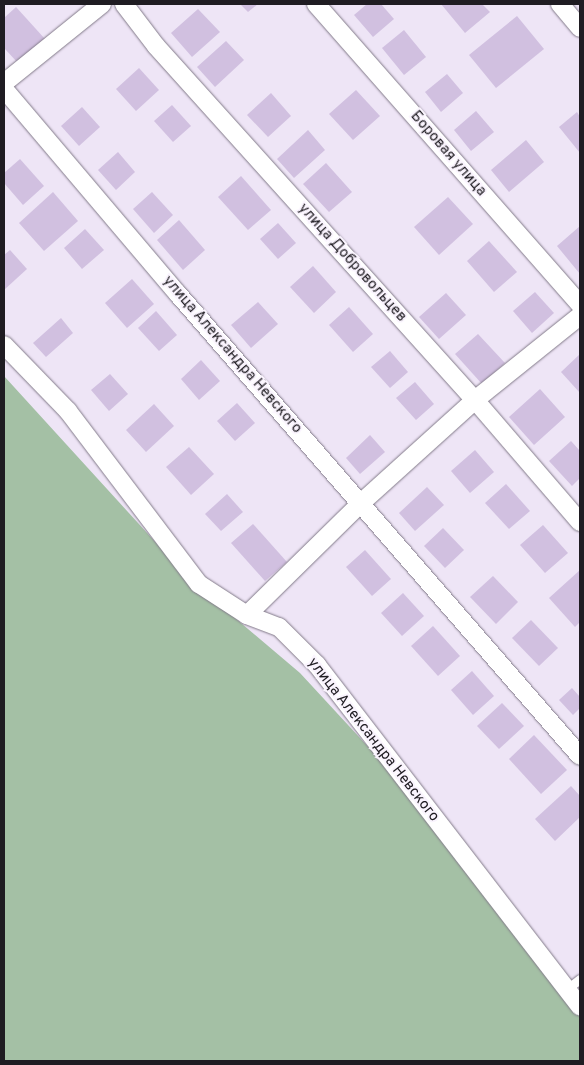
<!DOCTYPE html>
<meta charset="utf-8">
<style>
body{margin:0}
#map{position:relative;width:584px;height:1065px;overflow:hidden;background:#eee5f6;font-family:Overpass,sans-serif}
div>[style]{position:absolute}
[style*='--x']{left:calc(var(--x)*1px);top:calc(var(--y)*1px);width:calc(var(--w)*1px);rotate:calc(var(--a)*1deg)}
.forest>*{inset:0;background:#a4c0a5}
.building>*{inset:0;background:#d1c0e0}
.roads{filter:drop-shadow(0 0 1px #827a89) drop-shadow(0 0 1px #827a89)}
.service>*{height:9px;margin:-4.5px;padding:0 4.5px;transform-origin:4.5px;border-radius:4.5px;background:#fff}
.minor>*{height:18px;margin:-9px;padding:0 9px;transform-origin:9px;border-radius:9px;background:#fff}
span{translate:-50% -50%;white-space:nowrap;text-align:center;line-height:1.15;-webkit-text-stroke:4px #faf4fe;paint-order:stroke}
.street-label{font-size:15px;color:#1f1c22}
.frame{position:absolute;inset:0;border:5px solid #1f1c22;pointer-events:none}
</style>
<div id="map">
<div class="forest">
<div style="clip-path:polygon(4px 376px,190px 580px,300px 673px,470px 857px,580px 1008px,580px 1061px,4px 1061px)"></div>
</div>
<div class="building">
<div style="clip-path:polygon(240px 4px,258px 4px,248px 12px)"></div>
<div style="clip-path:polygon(367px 4px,381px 4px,394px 19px,373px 37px,354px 15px)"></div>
<div style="clip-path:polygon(441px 4px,482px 4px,490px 12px,465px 33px)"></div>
<div style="clip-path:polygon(16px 7px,45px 39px,18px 63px,4px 48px,4px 18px)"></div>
<div style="clip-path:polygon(198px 9px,220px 32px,192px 57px,171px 33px)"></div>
<div style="clip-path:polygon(517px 16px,544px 49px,496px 88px,469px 55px)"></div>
<div style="clip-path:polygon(404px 30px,426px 57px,404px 75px,382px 48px)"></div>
<div style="clip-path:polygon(226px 41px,244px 60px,215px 87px,197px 67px)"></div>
<div style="clip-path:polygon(139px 68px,159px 90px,136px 111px,116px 89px)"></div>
<div style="clip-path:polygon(447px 74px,463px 93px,441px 112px,425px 92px)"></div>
<div style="clip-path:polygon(356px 90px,380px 116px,353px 140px,329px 114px)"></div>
<div style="clip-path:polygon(271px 93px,291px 116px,268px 137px,247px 115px)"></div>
<div style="clip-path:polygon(172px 105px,191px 126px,173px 142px,154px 121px)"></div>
<div style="clip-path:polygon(82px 107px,100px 127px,79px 146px,61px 126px)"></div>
<div style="clip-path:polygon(476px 111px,494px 132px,471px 151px,454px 130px)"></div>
<div style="clip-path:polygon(577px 112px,580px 117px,580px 153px,559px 127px)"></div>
<div style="clip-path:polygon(308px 130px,325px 150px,294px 178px,277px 159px)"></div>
<div style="clip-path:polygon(526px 140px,544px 162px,509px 192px,491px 170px)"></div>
<div style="clip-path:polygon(118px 152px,135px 172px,116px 190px,98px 170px)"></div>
<div style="clip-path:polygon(20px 159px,44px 186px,23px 205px,4px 183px,4px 173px)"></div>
<div style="clip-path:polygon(326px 163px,352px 192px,329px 212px,303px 184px)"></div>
<div style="clip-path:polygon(241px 176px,271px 210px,248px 230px,218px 197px)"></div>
<div style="clip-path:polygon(53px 192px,78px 221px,44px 251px,19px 223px)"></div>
<div style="clip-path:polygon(152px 192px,173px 215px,154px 233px,133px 209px)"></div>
<div style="clip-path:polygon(448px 197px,473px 224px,439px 255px,414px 227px)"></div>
<div style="clip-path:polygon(179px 220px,205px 250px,183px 270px,157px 240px)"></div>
<div style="clip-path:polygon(278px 223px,296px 243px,278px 259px,260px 239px)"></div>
<div style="clip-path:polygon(580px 226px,580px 274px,557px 246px)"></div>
<div style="clip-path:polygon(85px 229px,104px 250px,82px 269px,64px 248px)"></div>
<div style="clip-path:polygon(489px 241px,517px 272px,494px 292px,467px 261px)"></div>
<div style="clip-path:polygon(10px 250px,27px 269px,4px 290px,4px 255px)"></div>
<div style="clip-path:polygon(313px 266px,336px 292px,314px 313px,290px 287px)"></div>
<div style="clip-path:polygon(132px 279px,154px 304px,127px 328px,105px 303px)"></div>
<div style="clip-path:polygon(535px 292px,554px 313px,532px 333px,513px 311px)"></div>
<div style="clip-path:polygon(446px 293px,466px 315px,439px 339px,419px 317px)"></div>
<div style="clip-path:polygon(258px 302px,278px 324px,251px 348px,231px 325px)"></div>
<div style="clip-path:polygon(349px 307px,373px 334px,353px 352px,329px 325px)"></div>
<div style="clip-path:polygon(156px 311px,177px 335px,159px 351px,138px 328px)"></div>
<div style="clip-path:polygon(61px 318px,73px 333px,46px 357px,33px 343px)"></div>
<div style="clip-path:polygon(478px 334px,505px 363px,482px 384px,455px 354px)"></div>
<div style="clip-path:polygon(390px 351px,408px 372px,390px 388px,371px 367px)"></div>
<div style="clip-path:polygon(580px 354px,580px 393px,561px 372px)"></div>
<div style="clip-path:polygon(201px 360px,220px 381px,199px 400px,181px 379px)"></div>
<div style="clip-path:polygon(110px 374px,128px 394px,109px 411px,91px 390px)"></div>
<div style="clip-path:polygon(415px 382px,434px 404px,416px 420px,396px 398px)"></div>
<div style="clip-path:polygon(540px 389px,565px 417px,534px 445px,509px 417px)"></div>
<div style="clip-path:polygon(237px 403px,255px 423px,235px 441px,217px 421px)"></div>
<div style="clip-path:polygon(154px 404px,174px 426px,146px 452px,126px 430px)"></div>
<div style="clip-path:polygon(370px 435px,385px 452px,360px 474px,346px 458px)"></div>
<div style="clip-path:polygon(571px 441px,580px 451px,580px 478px,572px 486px,549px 461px)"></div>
<div style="clip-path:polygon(189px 447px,214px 474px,191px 495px,166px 467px)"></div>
<div style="clip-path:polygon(475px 450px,494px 472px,470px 493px,451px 471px)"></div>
<div style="clip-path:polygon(506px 484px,530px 511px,509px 529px,485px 503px)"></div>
<div style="clip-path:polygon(427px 487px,444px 505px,415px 531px,399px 513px)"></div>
<div style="clip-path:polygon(227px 494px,243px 512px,221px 531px,205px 514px)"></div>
<div style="clip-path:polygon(253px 524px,287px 562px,265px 581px,231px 543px)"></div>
<div style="clip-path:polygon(543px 525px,568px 553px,545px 573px,520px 545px)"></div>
<div style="clip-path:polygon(443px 528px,464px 550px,445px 568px,424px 546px)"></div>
<div style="clip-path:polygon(365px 550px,391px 579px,372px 596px,346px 567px)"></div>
<div style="clip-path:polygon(580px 570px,580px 622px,575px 627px,549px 598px)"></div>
<div style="clip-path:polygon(493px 576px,518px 602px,496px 624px,470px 597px)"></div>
<div style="clip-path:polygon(403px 593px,424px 616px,402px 636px,381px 613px)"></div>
<div style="clip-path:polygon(531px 620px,558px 648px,539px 666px,512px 638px)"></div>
<div style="clip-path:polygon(433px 626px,460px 656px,438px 676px,411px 646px)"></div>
<div style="clip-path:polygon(472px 671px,494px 696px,473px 715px,451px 690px)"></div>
<div style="clip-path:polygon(572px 688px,580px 697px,580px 708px,573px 715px,559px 700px)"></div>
<div style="clip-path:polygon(502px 703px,524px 726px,499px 749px,477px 726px)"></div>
<div style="clip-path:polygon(534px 735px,567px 770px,541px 794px,509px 759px)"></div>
<div style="clip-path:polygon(571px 786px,580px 796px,580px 817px,555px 841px,535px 819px)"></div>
</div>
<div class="roads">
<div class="service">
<div style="--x:567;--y:989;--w:16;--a:-38"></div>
</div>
<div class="minor">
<div style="--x:124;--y:4;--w:53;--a:52.7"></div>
<div style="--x:156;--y:46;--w:477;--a:48"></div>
<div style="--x:475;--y:400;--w:161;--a:49.3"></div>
<div style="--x:316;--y:4;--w:400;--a:48.7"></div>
<div style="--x:560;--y:4;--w:31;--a:50"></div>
<div style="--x:4;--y:83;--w:126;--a:-38.9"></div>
<div style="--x:4;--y:89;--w:269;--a:49.7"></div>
<div style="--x:178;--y:294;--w:612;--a:48.97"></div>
<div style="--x:4;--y:345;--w:92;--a:45.9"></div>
<div style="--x:68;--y:411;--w:217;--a:52.9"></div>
<div style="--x:199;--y:584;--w:57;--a:32.9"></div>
<div style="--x:247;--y:615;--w:34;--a:21"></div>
<div style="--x:279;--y:627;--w:54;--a:45"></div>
<div style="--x:317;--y:665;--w:431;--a:52.4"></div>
<div style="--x:247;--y:615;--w:160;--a:-44.5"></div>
<div style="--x:361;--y:503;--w:154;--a:-42.1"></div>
<div style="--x:475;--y:400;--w:134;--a:-38.7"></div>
</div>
</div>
<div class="street-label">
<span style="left:448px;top:154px;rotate:49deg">Боровая улица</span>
<span style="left:352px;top:263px;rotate:48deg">улица Добровольцев</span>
<span style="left:232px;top:355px;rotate:49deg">улица Александра Невского</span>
<span style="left:373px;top:740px;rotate:52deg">улица Александра Невского</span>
</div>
<div class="frame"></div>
</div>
